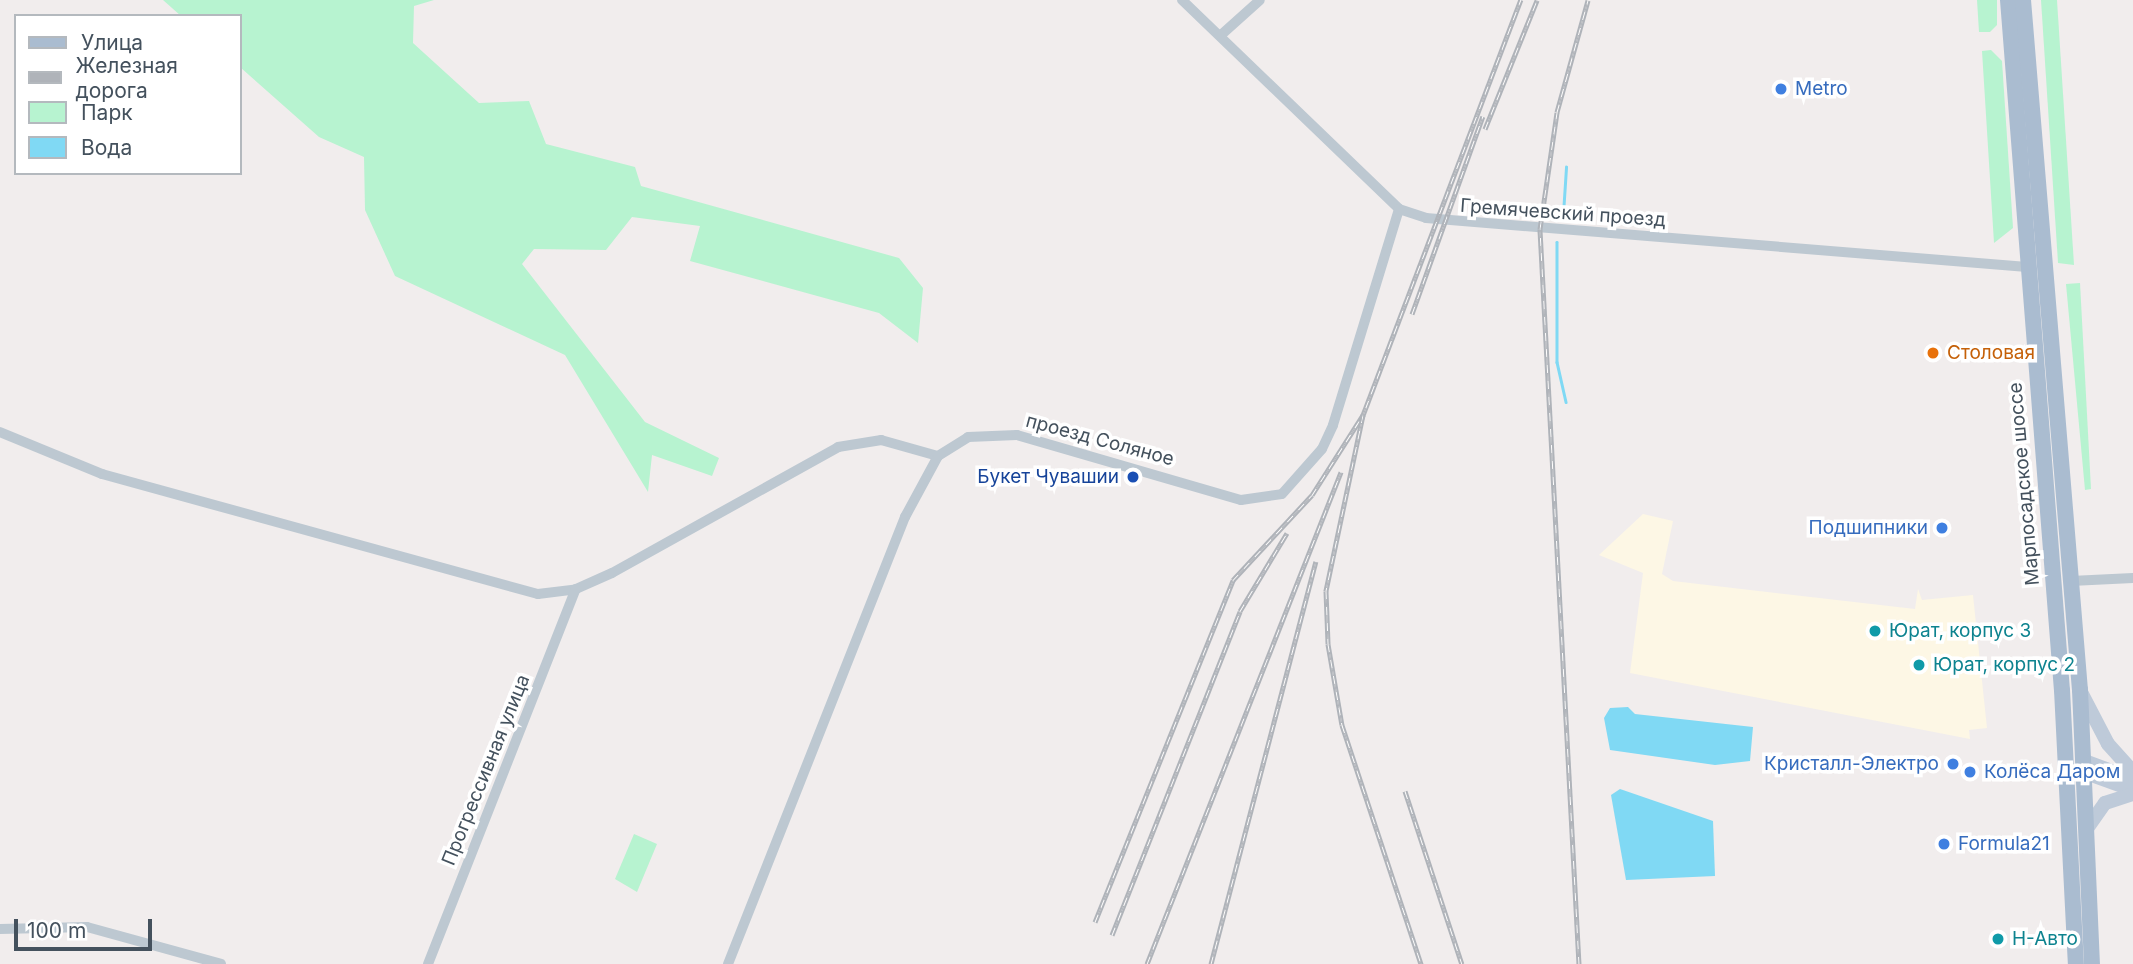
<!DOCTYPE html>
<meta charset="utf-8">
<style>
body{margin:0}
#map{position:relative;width:2133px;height:964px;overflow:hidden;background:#f1eded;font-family:Inter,sans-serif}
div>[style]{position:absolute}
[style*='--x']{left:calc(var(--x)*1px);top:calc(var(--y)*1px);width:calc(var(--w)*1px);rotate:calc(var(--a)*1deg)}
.commercial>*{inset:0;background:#fdf7e5}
.green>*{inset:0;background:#b7f3d0}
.water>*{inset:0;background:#80d9f4}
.stream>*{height:2.5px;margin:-1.25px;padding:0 1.25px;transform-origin:1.25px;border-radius:1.25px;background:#80d9f4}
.minor>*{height:10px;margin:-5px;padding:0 5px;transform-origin:5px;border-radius:5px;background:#bdc8d1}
.secondary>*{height:14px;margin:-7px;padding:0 7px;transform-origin:7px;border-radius:7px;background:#becad9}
.primary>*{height:16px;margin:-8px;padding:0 8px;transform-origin:8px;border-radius:8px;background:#aabcd0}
.rail>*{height:5px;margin-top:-2.5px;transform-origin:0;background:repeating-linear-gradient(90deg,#fff 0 8px,#afb3b9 0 16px);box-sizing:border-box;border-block:2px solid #afb3b9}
.dots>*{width:19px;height:19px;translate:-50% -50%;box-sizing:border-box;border:4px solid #fff;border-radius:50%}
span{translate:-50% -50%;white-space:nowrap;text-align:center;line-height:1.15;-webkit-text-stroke:7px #fff;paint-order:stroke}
.shop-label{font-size:19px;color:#366cbe}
.left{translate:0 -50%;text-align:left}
.right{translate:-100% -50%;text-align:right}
.street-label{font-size:19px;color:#44515d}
.food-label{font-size:19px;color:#c56008}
.transit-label{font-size:19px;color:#164399}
.culture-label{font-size:19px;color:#0d838f}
.legend{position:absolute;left:14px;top:14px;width:228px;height:161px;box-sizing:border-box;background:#fff;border:2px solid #b4b9be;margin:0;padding:9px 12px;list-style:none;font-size:21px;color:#44515d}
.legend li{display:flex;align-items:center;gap:14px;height:35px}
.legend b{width:35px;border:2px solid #b4b9be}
.scale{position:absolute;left:14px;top:919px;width:138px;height:32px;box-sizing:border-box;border:4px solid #44515d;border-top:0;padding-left:9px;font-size:21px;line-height:24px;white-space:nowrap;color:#44515d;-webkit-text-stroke:5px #fff;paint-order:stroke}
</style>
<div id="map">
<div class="commercial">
<div style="clip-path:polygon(1643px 514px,1673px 521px,1662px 574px,1673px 581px,1915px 609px,1918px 589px,1922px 600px,1973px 595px,1987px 728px,1969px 730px,1970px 739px,1630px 673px,1643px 573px,1599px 555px)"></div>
</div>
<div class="green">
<div style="clip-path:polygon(163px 0,434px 0,414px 6px,413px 43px,479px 103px,529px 101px,546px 144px,635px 167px,641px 186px,899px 258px,923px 288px,918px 343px,879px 313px,690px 261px,700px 226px,632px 217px,606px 250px,534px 249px,522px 264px,645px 422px,719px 458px,712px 476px,652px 455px,648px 492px,565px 355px,395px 276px,365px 210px,364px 157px,319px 137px,240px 67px,240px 16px,181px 16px)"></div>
<div style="clip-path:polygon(1977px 0,1997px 0,1997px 25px,1990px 32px,1979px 32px)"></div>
<div style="clip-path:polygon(2041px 0,2057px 0,2074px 265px,2058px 263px)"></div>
<div style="clip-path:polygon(1991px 50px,2002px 61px,2013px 228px,1994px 243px,1982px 51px)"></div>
<div style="clip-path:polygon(2080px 283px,2091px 489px,2085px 490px,2066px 284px)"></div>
<div style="clip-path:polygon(634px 834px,657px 844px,637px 892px,615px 879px)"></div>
</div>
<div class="water">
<div style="clip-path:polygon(1628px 707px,1635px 714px,1753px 727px,1750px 761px,1715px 765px,1610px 750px,1604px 718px,1610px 708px)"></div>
<div style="clip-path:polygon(1620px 789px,1713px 821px,1715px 876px,1626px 880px,1611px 795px)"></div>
</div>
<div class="stream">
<div style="--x:1563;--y:214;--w:47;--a:-86.3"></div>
<div style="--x:1557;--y:242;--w:120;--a:90"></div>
<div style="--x:1557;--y:362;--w:41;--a:77.3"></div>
</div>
<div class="minor">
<div style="--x:1182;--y:0;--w:301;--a:43.9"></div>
<div style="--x:1399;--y:209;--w:28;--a:18"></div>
<div style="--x:1426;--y:218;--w:603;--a:4.66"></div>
<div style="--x:1221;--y:35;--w:52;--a:-41.9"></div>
<div style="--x:0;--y:432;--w:110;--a:22.4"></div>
<div style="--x:102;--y:474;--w:452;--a:15.4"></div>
<div style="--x:538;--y:594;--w:38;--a:-7"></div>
<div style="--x:576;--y:589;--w:39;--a:-24"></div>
<div style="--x:612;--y:573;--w:259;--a:-29.1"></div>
<div style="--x:838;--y:447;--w:44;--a:-9.2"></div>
<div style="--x:881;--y:440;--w:59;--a:15.7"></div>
<div style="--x:2071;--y:581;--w:62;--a:-2.8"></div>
<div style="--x:0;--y:929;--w:87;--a:-1.3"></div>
<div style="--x:87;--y:927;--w:139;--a:15.4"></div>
<div style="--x:428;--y:964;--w:403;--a:-68.5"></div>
<div style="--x:728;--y:964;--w:481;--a:-68.4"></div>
<div style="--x:905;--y:517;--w:69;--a:-61.6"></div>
<div style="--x:938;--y:456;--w:36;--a:-32"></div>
<div style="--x:968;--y:437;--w:49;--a:-2.3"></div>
<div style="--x:1017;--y:435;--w:233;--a:16.2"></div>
<div style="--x:1241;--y:500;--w:41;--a:-8.3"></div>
<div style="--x:1282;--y:494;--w:60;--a:-48.4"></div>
<div style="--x:1322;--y:449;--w:26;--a:-65"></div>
<div style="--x:1333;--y:425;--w:226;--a:-73"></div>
</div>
<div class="secondary">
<div style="--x:2082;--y:694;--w:56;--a:62.5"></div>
<div style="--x:2108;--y:744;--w:38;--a:48"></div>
<div style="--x:2082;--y:760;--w:54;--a:20.4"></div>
<div style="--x:2083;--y:772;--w:53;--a:19.8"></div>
<div style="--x:2086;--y:830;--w:33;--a:-55"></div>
<div style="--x:2105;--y:803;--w:29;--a:-18"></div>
</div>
<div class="primary">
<div style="--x:2008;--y:0;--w:692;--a:85.53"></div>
<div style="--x:2062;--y:690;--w:274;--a:87.1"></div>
<div style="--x:2023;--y:0;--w:692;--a:85.28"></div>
<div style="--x:2080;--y:690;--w:274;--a:87.5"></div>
</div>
<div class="rail">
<div style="--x:1485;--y:129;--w:139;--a:-68"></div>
<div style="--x:1412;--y:314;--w:210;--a:-70.3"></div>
<div style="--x:1360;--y:423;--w:453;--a:-69.2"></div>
<div style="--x:1405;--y:791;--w:182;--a:71.8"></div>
<div style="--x:1095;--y:922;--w:369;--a:-68"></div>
<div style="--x:1233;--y:580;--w:116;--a:-47.1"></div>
<div style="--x:1312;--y:495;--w:95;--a:-57.5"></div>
<div style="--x:1363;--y:415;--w:180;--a:101.9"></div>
<div style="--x:1326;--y:591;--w:53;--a:87.8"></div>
<div style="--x:1328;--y:644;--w:82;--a:80.2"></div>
<div style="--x:1342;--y:725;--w:252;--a:71.7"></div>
<div style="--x:1112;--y:935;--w:348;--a:-68.4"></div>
<div style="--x:1240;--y:611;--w:91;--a:-58.9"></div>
<div style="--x:1147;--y:964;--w:529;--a:-68.48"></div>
<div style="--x:1211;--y:964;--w:416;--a:-75.4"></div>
<div style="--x:1579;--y:964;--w:736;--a:-93.04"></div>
<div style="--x:1540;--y:229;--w:118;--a:-81.7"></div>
<div style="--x:1557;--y:112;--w:116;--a:-74.5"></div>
</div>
<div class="dots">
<div style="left:1781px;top:89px;background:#3f7fe0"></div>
<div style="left:1933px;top:353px;background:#e8710a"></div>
<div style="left:1133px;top:477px;background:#1a4fb4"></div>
<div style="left:1942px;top:528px;background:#3f7fe0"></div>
<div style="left:1875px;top:631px;background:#0f9aa8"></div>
<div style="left:1919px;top:665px;background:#0f9aa8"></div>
<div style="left:1953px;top:764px;background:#3f7fe0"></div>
<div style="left:1970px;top:772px;background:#3f7fe0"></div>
<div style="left:1944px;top:844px;background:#3f7fe0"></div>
<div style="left:1998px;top:939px;background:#0f9aa8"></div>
</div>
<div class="shop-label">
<span class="left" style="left:1795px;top:89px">Metro</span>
<span class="right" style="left:1928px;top:528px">Подшипники</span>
<span class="right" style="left:1939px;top:764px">Кристалл-Электро</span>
<span class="left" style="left:1984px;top:772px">Колёса Даром</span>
<span class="left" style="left:1958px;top:844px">Formula21</span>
</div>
<div class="street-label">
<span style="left:1563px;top:213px;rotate:4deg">Гремячевский проезд</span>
<span style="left:1100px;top:440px;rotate:15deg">проезд Соляное</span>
<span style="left:2024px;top:484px;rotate:-95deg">Марпосадское шоссе</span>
<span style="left:486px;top:770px;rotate:-68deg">Прогрессивная улица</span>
</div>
<div class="food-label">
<span class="left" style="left:1947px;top:353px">Столовая</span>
</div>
<div class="transit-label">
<span class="right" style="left:1119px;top:477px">Букет Чувашии</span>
</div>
<div class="culture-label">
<span class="left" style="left:1889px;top:631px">Юрат, корпус 3</span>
<span class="left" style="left:1933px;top:665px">Юрат, корпус 2</span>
<span class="left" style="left:2012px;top:939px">Н-Авто</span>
</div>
<ul class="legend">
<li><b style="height:9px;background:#aabcd0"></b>Улица</li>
<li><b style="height:9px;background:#afb3b9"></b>Железная дорога</li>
<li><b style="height:19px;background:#b7f3d0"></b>Парк</li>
<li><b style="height:19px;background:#80d9f4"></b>Вода</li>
</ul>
<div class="scale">100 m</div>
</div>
